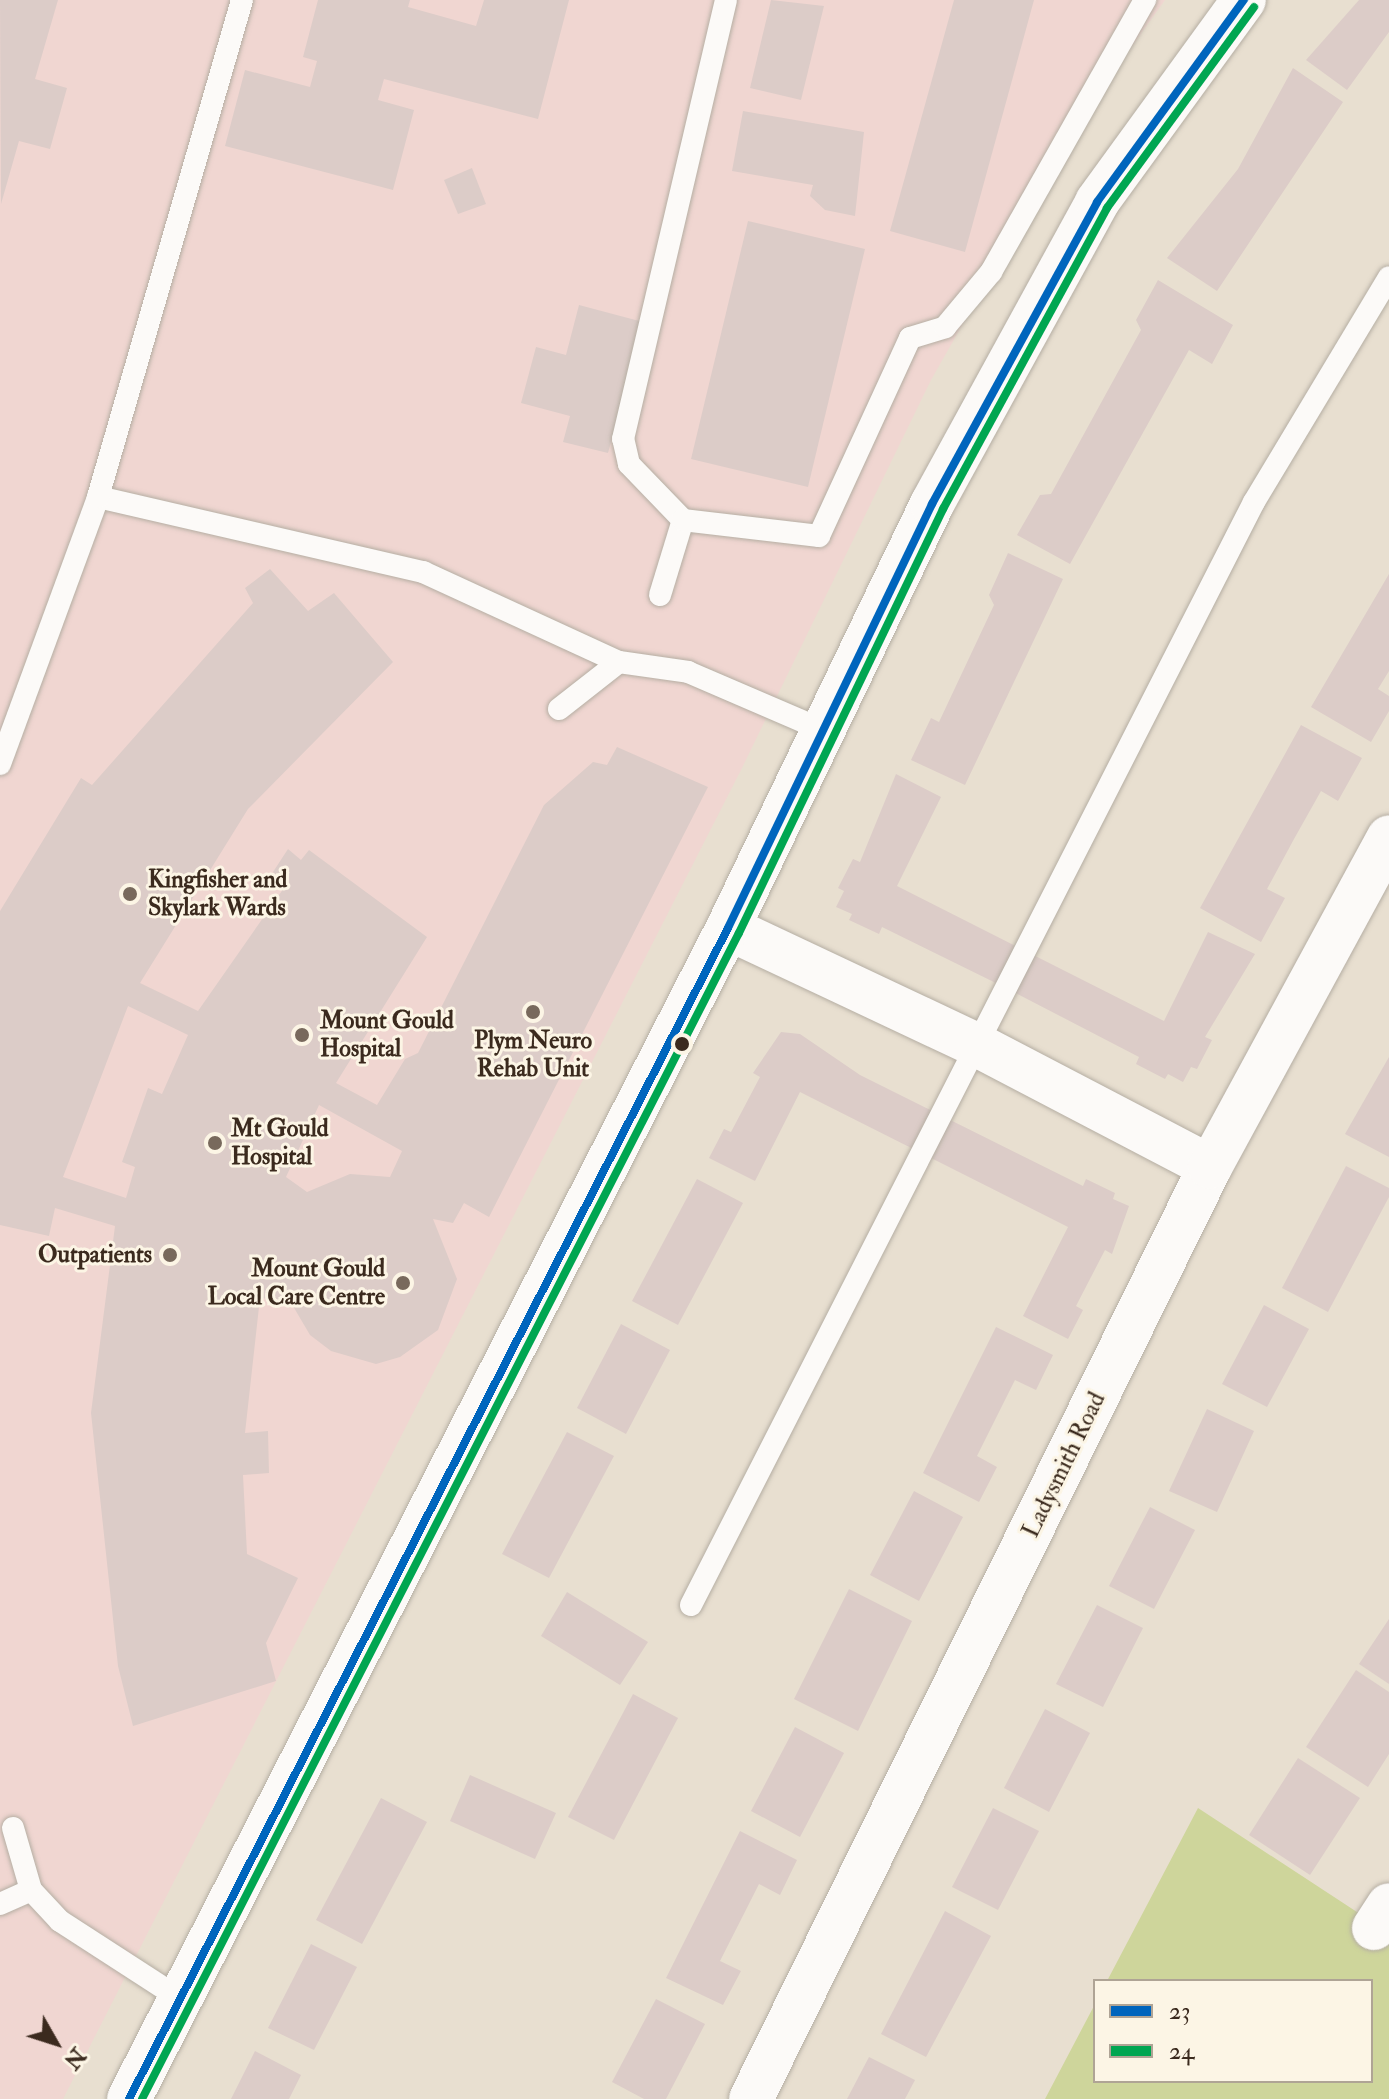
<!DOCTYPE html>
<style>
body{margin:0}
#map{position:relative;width:1389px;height:2099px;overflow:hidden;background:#e8dfd0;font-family:"IM FELL Double Pica",serif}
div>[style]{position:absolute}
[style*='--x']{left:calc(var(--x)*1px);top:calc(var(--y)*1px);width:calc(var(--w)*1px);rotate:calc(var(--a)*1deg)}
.built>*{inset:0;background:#f0d6d1}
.green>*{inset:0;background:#ced59b}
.building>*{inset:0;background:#dcccc8}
.roads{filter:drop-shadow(0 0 2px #b5aea3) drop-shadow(0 0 2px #b5aea3)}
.service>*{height:22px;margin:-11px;padding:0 11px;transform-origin:11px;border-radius:11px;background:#fcfaf8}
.minor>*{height:44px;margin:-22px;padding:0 22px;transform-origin:22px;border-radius:22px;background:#fcfaf8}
.bus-1>*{height:8px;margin:-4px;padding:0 4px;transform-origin:4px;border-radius:4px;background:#0065bd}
.bus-2>*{height:8px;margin:-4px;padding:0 4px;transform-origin:4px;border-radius:4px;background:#00a651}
.dots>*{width:22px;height:22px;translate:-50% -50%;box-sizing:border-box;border:4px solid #fcf5e5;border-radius:50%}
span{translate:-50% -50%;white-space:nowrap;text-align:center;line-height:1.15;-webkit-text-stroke:6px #fcf5e5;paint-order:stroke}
.poi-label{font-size:24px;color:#3b2a1e;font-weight:700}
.left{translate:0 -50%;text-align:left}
.right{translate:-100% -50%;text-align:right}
.street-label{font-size:24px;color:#3b2a1e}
.legend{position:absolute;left:1093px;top:1979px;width:280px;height:104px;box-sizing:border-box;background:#fcf5e5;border:2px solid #afa495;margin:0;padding:10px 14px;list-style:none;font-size:24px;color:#3b2a1e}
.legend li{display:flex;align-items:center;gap:16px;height:40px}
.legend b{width:40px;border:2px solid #afa495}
.north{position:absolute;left:16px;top:2003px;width:80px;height:80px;-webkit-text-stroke:6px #fcf5e5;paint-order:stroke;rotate:129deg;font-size:22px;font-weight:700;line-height:32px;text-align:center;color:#3b2a1e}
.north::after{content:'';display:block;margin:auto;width:28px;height:36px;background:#3b2a1e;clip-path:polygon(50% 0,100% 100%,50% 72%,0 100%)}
</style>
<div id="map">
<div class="built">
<div style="clip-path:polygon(0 0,1165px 0,1077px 123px,931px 380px,741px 770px,63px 2099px,0 2099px)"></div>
</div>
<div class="green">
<div style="clip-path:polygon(1198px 1808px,1389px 1933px,1389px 2099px,1045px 2099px,1095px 2004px,1095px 2081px,1371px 2081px,1371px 1981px,1107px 1981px)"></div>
</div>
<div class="building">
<div style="clip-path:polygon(0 0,58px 0,35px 79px,67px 88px,50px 149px,19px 141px,1px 204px)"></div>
<div style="clip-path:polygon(318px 0,410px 0,408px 7px,476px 26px,484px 0,569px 0,538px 119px,384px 79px,378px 100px,414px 110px,393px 190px,225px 146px,245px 70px,310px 87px,317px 61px,303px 57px)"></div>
<div style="clip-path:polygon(771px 0,824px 6px,801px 100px,750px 88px)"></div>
<div style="clip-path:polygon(954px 0,1034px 0,965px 252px,890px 231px)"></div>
<div style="clip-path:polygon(1359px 0,1389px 0,1389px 32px,1347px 90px,1306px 60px)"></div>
<div style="clip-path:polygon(1293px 68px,1343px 102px,1217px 291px,1167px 258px,1238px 169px)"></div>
<div style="clip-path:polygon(743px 111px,864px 132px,855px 216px,825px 210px,810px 196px,813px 185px,732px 171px)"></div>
<div style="clip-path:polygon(472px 168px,486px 204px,458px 214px,444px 180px)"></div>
<div style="clip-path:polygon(748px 221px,865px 249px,808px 487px,691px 459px)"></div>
<div style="clip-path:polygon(1158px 280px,1233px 325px,1212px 364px,1189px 350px,1070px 564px,1017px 535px,1040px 495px,1051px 494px,1141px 330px,1136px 320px)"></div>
<div style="clip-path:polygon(579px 305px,643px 322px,608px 453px,563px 442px,570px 416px,521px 403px,536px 347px,566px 355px)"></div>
<div style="clip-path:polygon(1008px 553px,1063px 579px,965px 785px,911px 760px,931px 718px,939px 722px,994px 605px,989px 595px)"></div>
<div style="clip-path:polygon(evenodd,270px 569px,308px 611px,334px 593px,393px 662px,248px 809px,140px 983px,198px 1011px,286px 885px,273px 872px,288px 849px,301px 860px,309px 850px,427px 937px,336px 1083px,377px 1105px,405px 1059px,418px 1053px,544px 805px,593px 762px,607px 765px,617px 747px,708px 787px,489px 1217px,464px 1203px,453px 1223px,433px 1219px,457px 1279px,438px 1330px,400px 1357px,376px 1364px,331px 1351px,310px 1335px,290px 1301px,260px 1298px,245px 1433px,268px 1431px,269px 1473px,243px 1475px,247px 1554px,298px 1578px,266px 1643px,276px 1681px,133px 1726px,118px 1666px,91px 1413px,115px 1226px,55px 1208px,49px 1236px,0 1225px,0 911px,81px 778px,92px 785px,253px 603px,245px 588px,270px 569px,128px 1006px,188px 1035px,162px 1094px,148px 1088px,122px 1162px,135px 1167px,126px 1198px,63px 1177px,128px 1006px,270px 569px,319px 1105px,402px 1151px,390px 1177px,350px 1174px,307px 1192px,286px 1177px,319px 1105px)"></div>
<div style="clip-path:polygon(1389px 574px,1389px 671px,1378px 689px,1389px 696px,1389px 711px,1371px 742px,1311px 707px)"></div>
<div style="clip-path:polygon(1301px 725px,1362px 758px,1338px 801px,1321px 791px,1294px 839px,1267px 889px,1285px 898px,1261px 942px,1200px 908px)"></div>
<div style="clip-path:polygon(896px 774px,941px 797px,897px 886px,1164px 1021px,1208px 932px,1255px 954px,1205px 1037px,1212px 1040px,1197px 1069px,1191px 1067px,1183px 1082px,1168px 1074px,1165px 1079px,1136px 1064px,1139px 1057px,1006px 988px,882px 927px,879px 934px,849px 920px,852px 914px,836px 907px,844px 891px,838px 888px,853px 859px,860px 862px)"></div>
<div style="clip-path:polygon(781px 1032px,800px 1034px,860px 1075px,1083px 1186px,1086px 1179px,1115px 1193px,1113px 1199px,1129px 1206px,1112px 1254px,1105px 1250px,1076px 1306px,1083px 1310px,1068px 1339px,1023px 1316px,1068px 1227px,800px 1092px,755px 1181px,709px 1158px,724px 1129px,731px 1132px,760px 1077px,753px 1073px)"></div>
<div style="clip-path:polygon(1389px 1057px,1389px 1157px,1345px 1134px)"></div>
<div style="clip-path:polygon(1346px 1166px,1389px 1188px,1389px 1197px,1328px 1312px,1282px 1288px)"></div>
<div style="clip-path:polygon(697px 1179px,743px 1203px,678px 1325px,632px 1301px)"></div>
<div style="clip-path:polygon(1264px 1305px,1309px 1329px,1267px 1407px,1222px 1384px)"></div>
<div style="clip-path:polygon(621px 1324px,670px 1350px,626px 1434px,577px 1408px)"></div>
<div style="clip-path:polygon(996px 1327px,1053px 1355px,1036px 1390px,1015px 1380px,977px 1456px,997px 1467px,979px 1502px,923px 1473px)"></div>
<div style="clip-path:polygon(1207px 1409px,1254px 1431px,1217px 1512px,1169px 1491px)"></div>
<div style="clip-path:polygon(567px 1432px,614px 1456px,549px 1578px,502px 1554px)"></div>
<div style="clip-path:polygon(914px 1491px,963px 1517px,919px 1601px,870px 1575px)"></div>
<div style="clip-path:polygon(1150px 1507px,1195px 1530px,1154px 1609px,1109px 1586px)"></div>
<div style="clip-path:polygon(849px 1589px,912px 1621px,858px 1731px,794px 1699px)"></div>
<div style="clip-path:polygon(567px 1592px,648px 1642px,620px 1685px,541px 1636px)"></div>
<div style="clip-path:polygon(1097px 1605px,1143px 1628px,1103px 1707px,1056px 1684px)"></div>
<div style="clip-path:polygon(1389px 1619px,1389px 1684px,1359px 1664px)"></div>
<div style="clip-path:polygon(1356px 1670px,1389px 1692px,1389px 1754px,1368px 1787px,1306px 1747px)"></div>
<div style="clip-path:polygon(633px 1694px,678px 1718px,614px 1840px,568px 1817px)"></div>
<div style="clip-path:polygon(1045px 1709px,1090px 1733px,1049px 1812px,1004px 1788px)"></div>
<div style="clip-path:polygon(795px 1727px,844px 1753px,800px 1837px,751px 1811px)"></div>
<div style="clip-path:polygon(1298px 1758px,1360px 1798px,1310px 1875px,1249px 1835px)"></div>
<div style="clip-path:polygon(470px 1775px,556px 1813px,535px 1859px,450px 1821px)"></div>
<div style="clip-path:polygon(381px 1798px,427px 1822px,362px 1944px,316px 1920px)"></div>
<div style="clip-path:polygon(993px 1808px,1039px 1831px,998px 1910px,952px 1887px)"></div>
<div style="clip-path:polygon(740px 1831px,797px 1860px,780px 1895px,759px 1884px,755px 1892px,720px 1961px,741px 1971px,723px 2005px,666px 1978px)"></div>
<div style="clip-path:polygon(945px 1911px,991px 1936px,926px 2057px,881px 2034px)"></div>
<div style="clip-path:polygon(311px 1944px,357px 1967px,314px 2050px,268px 2028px)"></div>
<div style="clip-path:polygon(656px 1999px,705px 2024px,666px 2099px,644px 2099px,612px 2082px)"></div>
<div style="clip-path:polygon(255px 2051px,301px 2075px,289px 2099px,231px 2099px)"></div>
<div style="clip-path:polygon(869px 2057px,915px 2080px,905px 2099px,847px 2099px)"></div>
</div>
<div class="roads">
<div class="service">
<div style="--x:98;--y:497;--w:334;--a:13"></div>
<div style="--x:423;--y:572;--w:216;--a:24.7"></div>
<div style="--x:683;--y:520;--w:78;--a:-134"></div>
<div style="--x:629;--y:464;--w:26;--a:-103"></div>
<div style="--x:623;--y:439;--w:451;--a:-76.8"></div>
<div style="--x:660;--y:595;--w:78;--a:-73"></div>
<div style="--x:683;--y:520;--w:137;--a:6.7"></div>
<div style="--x:819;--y:536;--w:218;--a:-65.3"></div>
<div style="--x:910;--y:338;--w:37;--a:-17"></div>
<div style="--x:945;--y:327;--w:72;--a:-50.1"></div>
<div style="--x:991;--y:272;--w:313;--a:-60.5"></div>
<div style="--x:559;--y:709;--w:76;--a:-38.1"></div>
<div style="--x:619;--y:662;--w:70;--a:8.2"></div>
<div style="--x:688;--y:672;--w:149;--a:23.3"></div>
<div style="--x:0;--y:764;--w:284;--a:-69.8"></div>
<div style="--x:98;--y:497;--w:517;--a:-73.84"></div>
<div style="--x:691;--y:1605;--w:1238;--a:-62.96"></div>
<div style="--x:1254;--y:502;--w:262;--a:-59"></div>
<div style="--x:13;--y:1828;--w:65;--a:73.8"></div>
<div style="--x:0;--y:1904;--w:34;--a:-24"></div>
<div style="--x:31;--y:1890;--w:42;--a:46.9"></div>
<div style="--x:60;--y:1921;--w:145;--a:32.9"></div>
</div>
<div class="minor">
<div style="--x:728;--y:928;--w:275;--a:25.2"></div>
<div style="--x:977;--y:1045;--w:263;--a:27.6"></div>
<div style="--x:1374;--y:1928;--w:27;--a:-57"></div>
<div style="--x:129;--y:2099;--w:1315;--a:-62.91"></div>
<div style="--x:728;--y:928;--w:471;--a:-64.3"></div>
<div style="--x:932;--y:504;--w:344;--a:-61.3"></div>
<div style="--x:1097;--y:202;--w:250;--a:-54"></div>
<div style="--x:751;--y:2099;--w:1039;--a:-63.78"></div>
<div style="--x:1210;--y:1167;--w:375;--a:-61.5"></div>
</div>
</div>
<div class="bus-1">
<div style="--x:129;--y:2099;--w:1315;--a:-62.91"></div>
<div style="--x:728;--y:928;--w:471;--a:-64.3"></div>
<div style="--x:932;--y:504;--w:344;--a:-61.3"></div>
<div style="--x:1097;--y:202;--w:250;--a:-54"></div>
</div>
<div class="bus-2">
<div style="--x:142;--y:2099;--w:1310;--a:-62.89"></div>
<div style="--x:739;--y:933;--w:471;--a:-64.3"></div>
<div style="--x:943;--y:509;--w:343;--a:-61.4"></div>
<div style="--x:1107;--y:208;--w:249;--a:-53.8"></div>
</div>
<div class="dots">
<div style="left:130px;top:894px;background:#78695c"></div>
<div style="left:533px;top:1012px;background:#78695c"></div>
<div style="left:302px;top:1035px;background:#78695c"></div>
<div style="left:682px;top:1044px;background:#3b2a1e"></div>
<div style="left:215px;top:1143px;background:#78695c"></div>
<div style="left:170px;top:1255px;background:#78695c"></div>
<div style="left:403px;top:1283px;background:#78695c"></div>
</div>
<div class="poi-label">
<span class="left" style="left:148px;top:894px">Kingfisher and<br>Skylark Wards</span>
<span class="left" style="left:320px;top:1035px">Mount Gould<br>Hospital</span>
<span style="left:533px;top:1055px">Plym Neuro<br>Rehab Unit</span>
<span class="left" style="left:231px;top:1143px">Mt Gould<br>Hospital</span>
<span class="right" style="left:152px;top:1255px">Outpatients</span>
<span class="right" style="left:385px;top:1283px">Mount Gould<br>Local Care Centre</span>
</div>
<div class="street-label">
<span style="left:1064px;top:1465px;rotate:-64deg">Ladysmith Road</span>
</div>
<ul class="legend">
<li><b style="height:10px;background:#0065bd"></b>23</li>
<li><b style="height:10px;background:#00a651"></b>24</li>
</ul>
<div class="north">N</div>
</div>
